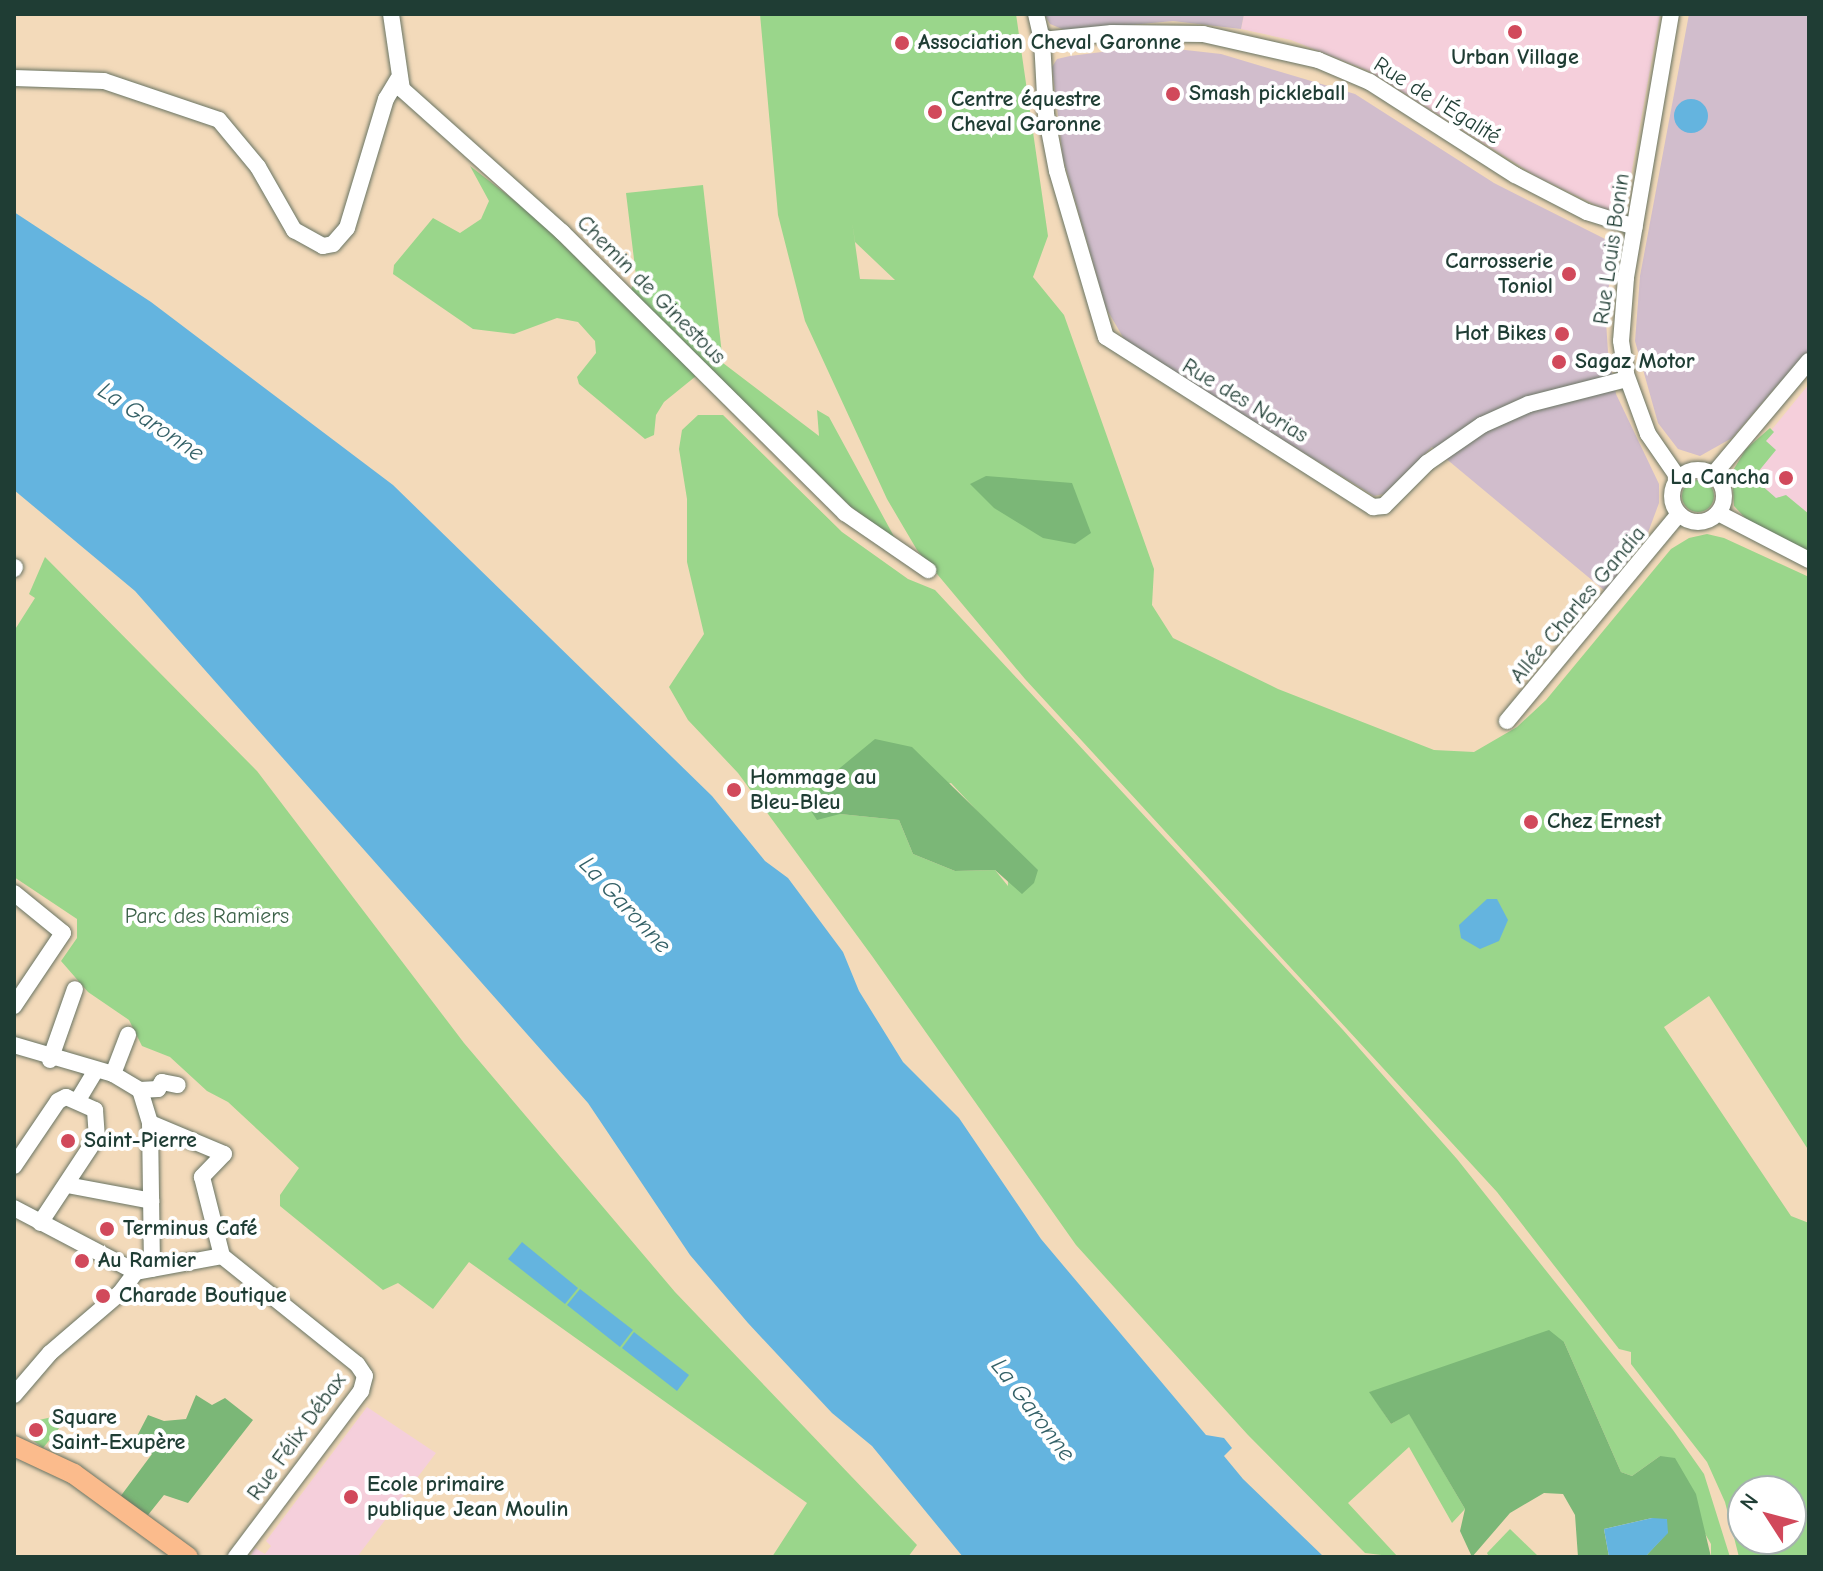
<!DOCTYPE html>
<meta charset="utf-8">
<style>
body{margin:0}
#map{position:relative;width:1823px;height:1571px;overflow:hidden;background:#f3daba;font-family:"Comic Neue",sans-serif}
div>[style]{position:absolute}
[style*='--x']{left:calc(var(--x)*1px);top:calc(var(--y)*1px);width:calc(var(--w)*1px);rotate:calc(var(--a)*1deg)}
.built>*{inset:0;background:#f5cfdb}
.industrial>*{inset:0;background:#d1bdcc}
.green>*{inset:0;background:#9ad68b}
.round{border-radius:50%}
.forest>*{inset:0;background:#7bb777}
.water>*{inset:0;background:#64b4df}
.roads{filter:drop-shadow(0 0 2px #697463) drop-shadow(0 0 2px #697463)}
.minor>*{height:16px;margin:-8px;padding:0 8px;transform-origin:8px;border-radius:8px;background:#fff}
.minor>.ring{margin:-8px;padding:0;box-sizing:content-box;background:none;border:16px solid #fff;border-radius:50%}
.major>*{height:20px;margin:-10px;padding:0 10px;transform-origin:10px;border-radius:10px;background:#fbbb8c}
.dots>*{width:22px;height:22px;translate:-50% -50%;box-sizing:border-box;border:4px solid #fff;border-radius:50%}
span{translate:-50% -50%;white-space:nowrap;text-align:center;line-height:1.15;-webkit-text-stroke:8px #fff;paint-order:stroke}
.poi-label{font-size:22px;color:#1f3d34;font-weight:700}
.left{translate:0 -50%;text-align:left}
.right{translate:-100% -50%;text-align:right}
.street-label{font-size:22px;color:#1f3d34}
.park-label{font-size:22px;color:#3e634a}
.water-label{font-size:24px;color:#346167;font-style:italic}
.frame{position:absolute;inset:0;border:16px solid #1f3d34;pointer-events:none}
.north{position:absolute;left:1727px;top:1475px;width:80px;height:80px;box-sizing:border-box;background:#fff;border:2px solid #a5b1ae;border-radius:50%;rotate:306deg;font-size:22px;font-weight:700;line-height:32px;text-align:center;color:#1f3d34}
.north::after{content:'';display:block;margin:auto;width:28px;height:36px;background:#d1495b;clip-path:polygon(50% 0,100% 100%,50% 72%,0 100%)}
</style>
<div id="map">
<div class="built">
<div style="clip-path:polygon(1244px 14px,1660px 14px,1626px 203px,1608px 211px,1536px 176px,1369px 71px,1291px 40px,1241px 29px)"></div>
<div style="clip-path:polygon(1809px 384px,1809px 538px,1738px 471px)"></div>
<div style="clip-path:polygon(367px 1407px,436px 1453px,357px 1557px,250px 1557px,255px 1548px,265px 1554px,271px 1546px,266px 1541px)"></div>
</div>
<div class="industrial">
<div style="clip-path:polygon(1044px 14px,1244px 14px,1241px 29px,1173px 21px,1067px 31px,1050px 24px)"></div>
<div style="clip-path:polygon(1689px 14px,1809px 14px,1809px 368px,1799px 360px,1732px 438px,1700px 456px,1678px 449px,1658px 423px,1635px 341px,1640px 276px)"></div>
<div style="clip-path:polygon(1150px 46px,1221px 54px,1355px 94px,1494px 183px,1611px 242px,1616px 250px,1605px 306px,1608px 352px,1616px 394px,1659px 484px,1659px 503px,1646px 538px,1605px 591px,1432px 447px,1384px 494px,1374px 496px,1127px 344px,1106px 308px,1063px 158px,1052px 67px,1057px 59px,1070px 56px)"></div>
</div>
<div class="green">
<div style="clip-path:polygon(evenodd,760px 14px,1016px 14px,1048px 236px,1033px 277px,1064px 315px,1154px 569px,1152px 605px,1173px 638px,1278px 689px,1434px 750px,1474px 752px,1517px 727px,1546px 700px,1671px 549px,1689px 538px,1707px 534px,1724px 538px,1809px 577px,1809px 1151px,1709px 996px,1664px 1027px,1791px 1216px,1809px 1223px,1809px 1557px,1739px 1557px,1725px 1502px,1707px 1462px,1631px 1364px,1631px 1352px,1619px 1349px,1497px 1192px,1025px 679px,917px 550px,887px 499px,805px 321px,778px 215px,760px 14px,852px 221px,855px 242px,895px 280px,860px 279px,852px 221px,760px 14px,1743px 1491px,1791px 1491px,1791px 1539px,1743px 1539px,1743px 1491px)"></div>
<div style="clip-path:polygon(470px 166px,533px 215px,696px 376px,664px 402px,656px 415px,654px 435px,645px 439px,579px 384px,577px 377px,596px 353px,595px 341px,578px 322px,557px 318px,514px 334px,473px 329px,393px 274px,394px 265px,433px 218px,460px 233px,481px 219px,489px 201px)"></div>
<div style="clip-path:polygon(703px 185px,723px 363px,819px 436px,817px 410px,829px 417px,897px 542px,850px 506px,631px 290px,636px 276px,626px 193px)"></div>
<div style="clip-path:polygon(evenodd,698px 415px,723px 415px,842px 532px,908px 579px,935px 590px,1343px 1030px,1457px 1159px,1673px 1430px,1704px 1474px,1730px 1557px,1711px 1557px,1711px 1544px,1660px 1456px,1632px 1476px,1621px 1472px,1564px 1342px,1370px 1392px,1391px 1424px,1409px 1413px,1465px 1509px,1452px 1523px,1409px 1447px,1348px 1503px,1398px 1557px,1365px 1553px,1248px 1435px,1076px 1245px,872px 956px,738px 773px,688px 720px,669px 687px,704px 634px,687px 562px,687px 499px,679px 449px,682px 430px,698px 415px,951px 783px,1007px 843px,1008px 886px,995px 870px,955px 871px,913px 854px,899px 820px,840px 814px,951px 783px)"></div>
<div style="clip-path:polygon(1770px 428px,1774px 432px,1766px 441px,1776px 450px,1758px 472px,1759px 483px,1776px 498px,1786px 495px,1809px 514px,1809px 554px,1751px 524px,1734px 506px,1732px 472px,1746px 449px)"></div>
<div class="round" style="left:1682px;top:480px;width:32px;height:32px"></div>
<div style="clip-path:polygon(45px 557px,257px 771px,464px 1043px,675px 1292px,917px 1545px,908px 1557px,772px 1557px,807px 1503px,469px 1262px,433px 1309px,398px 1283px,383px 1290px,280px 1206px,280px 1195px,299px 1168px,228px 1102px,207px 1091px,170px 1057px,142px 1046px,129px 1020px,88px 992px,61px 961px,77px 938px,77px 919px,14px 877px,14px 631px,35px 598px,29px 594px)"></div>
<div style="clip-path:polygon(65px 1414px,69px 1416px,43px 1448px,27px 1436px,39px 1420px)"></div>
<div style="clip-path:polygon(1510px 1529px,1539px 1557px,1489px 1557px,1487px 1553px)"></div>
</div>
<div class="forest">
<div style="clip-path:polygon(986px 476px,1072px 483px,1091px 533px,1075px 544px,1043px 538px,994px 508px,970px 484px)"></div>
<div style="clip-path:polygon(875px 739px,912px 747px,1038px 870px,1034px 883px,1022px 894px,995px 870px,955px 871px,913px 854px,899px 820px,840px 814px,817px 820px,807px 805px,829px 777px)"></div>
<div style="clip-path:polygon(1549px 1330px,1564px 1342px,1621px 1472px,1632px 1476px,1660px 1456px,1675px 1458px,1696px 1494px,1711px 1557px,1645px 1557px,1668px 1532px,1652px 1518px,1604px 1529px,1609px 1557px,1578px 1557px,1575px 1515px,1563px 1494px,1544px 1493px,1510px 1513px,1472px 1557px,1460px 1531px,1465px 1509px,1409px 1414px,1391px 1424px,1369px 1392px)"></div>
<div style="clip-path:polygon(196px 1395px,212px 1405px,225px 1398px,253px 1420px,188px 1503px,164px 1495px,148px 1515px,120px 1497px,152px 1454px,135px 1440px,148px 1415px,164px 1421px,186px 1419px)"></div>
</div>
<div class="water">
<div class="round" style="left:1674px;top:99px;width:34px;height:34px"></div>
<div style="clip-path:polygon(14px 212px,151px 302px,393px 485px,712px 796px,765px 861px,788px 878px,843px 952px,859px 991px,903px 1062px,959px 1118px,1041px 1239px,1206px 1435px,1224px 1438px,1232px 1448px,1224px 1456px,1243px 1479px,1324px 1557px,963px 1557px,872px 1446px,832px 1413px,748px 1323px,690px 1255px,588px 1103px,135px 591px,14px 490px)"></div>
<div style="clip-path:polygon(1487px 899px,1497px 899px,1508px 920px,1499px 941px,1480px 949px,1461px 938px,1459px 925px)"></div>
<div style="clip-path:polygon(522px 1242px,578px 1288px,565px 1304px,508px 1259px)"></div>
<div style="clip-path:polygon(580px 1289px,633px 1330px,620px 1347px,567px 1305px)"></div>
<div style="clip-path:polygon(634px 1332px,689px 1375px,677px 1391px,622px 1348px)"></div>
<div style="clip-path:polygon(1652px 1518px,1667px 1519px,1668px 1533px,1645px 1557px,1609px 1557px,1604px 1529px)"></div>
</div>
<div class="roads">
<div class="minor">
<div style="--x:391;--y:14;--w:76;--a:81.7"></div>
<div style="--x:402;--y:89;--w:215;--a:41.8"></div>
<div style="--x:562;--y:232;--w:399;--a:44.8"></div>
<div style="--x:845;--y:513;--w:101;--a:34.5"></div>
<div style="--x:1036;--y:14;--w:27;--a:77"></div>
<div style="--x:1042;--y:40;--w:70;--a:-5.7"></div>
<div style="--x:1112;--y:33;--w:91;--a:0.6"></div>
<div style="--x:1203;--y:34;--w:118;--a:12.7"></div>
<div style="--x:1318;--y:60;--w:56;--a:22.9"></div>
<div style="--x:1370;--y:82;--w:172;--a:32.7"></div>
<div style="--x:1515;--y:175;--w:81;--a:27.2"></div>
<div style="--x:1587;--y:212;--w:50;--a:17.4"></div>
<div style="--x:1671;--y:14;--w:268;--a:99.7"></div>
<div style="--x:1626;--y:278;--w:63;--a:94.5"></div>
<div style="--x:1621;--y:341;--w:33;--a:81"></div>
<div style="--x:1626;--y:374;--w:64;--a:69.9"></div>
<div style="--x:1648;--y:434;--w:55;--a:55.4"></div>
<div style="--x:1042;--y:40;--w:74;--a:86.9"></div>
<div style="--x:1046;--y:114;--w:58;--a:79.1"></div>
<div style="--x:1057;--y:171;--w:173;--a:73.6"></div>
<div style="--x:1106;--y:337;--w:317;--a:32.5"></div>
<div style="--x:1373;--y:507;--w:11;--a:-5"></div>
<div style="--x:1384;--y:506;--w:61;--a:-45"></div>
<div style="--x:1427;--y:463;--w:67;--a:-34.6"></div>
<div style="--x:1482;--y:425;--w:51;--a:-24.1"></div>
<div style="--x:1529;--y:404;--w:101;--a:-14.3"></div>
<div style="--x:14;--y:78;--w:90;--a:1.9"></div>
<div style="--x:104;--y:81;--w:121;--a:18.7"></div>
<div style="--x:219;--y:120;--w:61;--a:50.3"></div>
<div style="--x:258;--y:167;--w:73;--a:60.3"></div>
<div style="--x:294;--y:230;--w:33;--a:29"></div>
<div style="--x:323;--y:246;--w:10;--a:-11"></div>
<div style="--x:333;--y:244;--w:21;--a:-49"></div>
<div style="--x:347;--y:228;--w:135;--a:-73.2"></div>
<div style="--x:386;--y:99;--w:23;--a:-59"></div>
<div class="ring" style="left:1672px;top:470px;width:36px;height:36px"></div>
<div style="--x:1713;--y:475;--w:149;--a:-49.9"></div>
<div style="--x:1718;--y:513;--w:102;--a:27.3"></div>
<div style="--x:14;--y:569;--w:2;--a:-63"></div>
<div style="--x:1507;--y:721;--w:269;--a:-50.3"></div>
<div style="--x:14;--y:893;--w:63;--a:39.2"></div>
<div style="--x:63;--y:933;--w:88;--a:123.9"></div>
<div style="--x:14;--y:1045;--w:103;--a:16.3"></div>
<div style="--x:113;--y:1074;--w:31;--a:31"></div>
<div style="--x:140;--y:1090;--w:34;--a:73"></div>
<div style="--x:150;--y:1123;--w:146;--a:89.2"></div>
<div style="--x:50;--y:1060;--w:75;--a:-70.6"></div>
<div style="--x:113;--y:1074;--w:42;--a:-69"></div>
<div style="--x:140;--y:1090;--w:18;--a:-3"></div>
<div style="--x:158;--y:1089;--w:8;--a:-60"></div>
<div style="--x:162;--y:1082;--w:16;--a:11"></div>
<div style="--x:78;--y:1100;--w:35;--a:-59"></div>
<div style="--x:150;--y:1123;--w:80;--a:22.7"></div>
<div style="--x:224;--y:1154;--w:32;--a:134"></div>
<div style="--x:202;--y:1177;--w:81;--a:75.8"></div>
<div style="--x:14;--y:1166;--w:78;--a:-55.9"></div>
<div style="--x:58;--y:1101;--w:9;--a:-27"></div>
<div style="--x:66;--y:1097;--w:32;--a:24"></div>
<div style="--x:95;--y:1110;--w:27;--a:86"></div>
<div style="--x:97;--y:1137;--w:103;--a:123.5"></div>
<div style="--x:67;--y:1185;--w:86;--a:10.7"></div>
<div style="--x:14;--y:1208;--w:138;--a:27.7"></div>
<div style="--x:136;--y:1272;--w:87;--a:-10.5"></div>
<div style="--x:222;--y:1256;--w:173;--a:38.7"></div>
<div style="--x:357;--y:1364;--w:14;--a:56"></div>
<div style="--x:365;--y:1376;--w:16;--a:105"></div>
<div style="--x:361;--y:1391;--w:208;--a:127"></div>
<div style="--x:14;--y:1395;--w:55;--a:-49.4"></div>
<div style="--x:50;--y:1353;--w:92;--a:-40.6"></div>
<div style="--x:120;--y:1293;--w:26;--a:-53"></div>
</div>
<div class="major">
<div style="--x:14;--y:1446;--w:66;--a:25"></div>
<div style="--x:74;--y:1474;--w:141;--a:36.1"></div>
</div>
</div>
<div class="dots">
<div style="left:1515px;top:32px;background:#d1495b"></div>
<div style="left:902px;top:43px;background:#d1495b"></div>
<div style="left:1173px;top:94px;background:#d1495b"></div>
<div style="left:935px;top:112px;background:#d1495b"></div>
<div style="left:1569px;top:274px;background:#d1495b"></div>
<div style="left:1562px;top:334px;background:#d1495b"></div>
<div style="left:1559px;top:362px;background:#d1495b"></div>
<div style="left:1786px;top:478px;background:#d1495b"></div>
<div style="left:734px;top:790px;background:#d1495b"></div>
<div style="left:1531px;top:822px;background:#d1495b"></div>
<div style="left:68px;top:1141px;background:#d1495b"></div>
<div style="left:107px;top:1229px;background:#d1495b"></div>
<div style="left:82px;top:1261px;background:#d1495b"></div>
<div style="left:103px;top:1296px;background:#d1495b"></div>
<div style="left:36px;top:1430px;background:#d1495b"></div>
<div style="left:351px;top:1497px;background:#d1495b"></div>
</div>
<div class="poi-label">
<span class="left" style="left:918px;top:43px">Association Cheval Garonne</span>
<span style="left:1515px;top:58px">Urban Village</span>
<span class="left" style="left:1189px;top:94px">Smash pickleball</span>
<span class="left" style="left:951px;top:112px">Centre équestre<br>Cheval Garonne</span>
<span class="right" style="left:1553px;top:274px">Carrosserie<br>Toniol</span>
<span class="right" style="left:1546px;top:334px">Hot Bikes</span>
<span class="left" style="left:1575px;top:362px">Sagaz Motor</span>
<span class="right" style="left:1770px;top:478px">La Cancha</span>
<span class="left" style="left:750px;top:790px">Hommage au<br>Bleu-Bleu</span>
<span class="left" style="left:1547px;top:822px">Chez Ernest</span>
<span class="left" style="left:84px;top:1141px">Saint-Pierre</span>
<span class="left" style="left:123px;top:1229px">Terminus Café</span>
<span class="left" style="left:98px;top:1261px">Au Ramier</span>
<span class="left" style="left:119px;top:1296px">Charade Boutique</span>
<span class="left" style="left:52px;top:1430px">Square<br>Saint-Exupère</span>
<span class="left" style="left:367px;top:1497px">Ecole primaire<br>publique Jean Moulin</span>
</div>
<div class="street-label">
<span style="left:1437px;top:101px;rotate:32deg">Rue de l'Égalité</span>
<span style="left:1612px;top:249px;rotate:-82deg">Rue Louis Bonin</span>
<span style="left:651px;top:290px;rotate:45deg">Chemin de Ginestous</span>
<span style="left:1245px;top:401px;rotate:31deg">Rue des Norias</span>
<span style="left:1578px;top:605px;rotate:-50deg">Allée Charles Gandia</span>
<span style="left:297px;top:1437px;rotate:-54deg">Rue Félix Débax</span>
</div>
<div class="park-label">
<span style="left:207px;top:917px">Parc des Ramiers</span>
</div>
<div class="water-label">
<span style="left:151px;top:422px;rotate:34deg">La Garonne</span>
<span style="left:625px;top:905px;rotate:47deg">La Garonne</span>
<span style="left:1033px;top:1410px;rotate:53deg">La Garonne</span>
</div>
<div class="frame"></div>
<div class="north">N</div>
</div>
